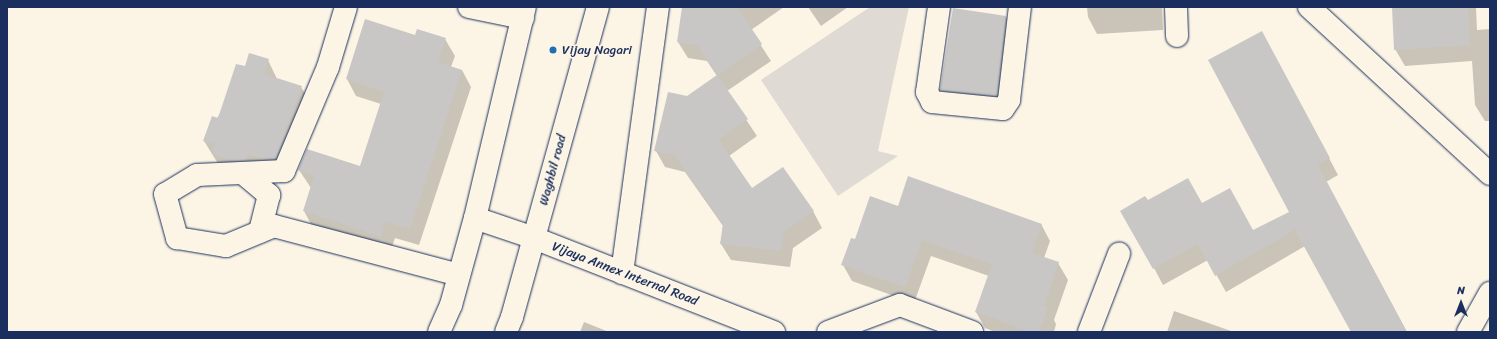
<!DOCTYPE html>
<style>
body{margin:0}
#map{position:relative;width:1497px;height:339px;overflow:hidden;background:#fcf5e5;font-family:Sriracha,sans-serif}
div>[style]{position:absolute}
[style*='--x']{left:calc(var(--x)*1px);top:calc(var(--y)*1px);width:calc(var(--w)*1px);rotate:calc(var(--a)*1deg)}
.green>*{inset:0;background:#dfdbd4}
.shadow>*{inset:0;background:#0003}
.building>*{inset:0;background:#c8c7c6}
.roads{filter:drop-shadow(0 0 1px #1b2f5e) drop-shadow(0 0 1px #1b2f5e)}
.minor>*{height:22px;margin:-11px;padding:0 11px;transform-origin:11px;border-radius:11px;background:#fcf5e5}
.major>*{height:22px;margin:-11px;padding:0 11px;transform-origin:11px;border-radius:11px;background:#fcf5e5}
.dots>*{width:11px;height:11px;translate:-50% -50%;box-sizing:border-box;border:2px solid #fcf5e5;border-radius:50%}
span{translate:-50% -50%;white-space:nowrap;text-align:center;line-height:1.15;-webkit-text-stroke:3.5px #fcf5e5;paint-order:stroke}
.poi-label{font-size:13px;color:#1b2f5e}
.left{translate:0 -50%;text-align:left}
.street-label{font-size:13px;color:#1b2f5e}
.frame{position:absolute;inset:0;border:8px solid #1b2f5e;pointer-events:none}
.north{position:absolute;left:1441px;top:283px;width:40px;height:40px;-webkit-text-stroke:3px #fcf5e5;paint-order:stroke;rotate:0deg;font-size:11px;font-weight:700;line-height:16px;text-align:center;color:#1b2f5e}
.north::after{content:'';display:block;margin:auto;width:14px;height:18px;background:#1b2f5e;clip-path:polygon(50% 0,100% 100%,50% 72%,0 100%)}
</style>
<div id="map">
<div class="green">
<div style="clip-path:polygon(870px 7px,909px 7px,878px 151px,898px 156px,838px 196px,761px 80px)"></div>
</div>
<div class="shadow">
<div style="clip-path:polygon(683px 7px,784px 7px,751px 30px,771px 61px,727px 91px,757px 136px,729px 156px,752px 189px,813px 211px,822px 228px,793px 248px,790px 267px,731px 260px,721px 244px,723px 226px,685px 172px,665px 167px,656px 151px,687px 97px,717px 76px,707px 61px,688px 58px,678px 42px)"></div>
<div style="clip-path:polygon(808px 7px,848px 7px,821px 26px)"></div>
<div style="clip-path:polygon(1087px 7px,1162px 7px,1163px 30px,1097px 34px,1088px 17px)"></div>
<div style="clip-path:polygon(1393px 7px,1476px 7px,1477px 30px,1490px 29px,1490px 121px,1485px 121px,1475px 105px,1472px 61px,1405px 66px,1395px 49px)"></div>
<div style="clip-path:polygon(1006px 17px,1014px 30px,1004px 109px,949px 104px,941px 90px)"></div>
<div style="clip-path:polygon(366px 20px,416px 37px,445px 39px,455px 56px,451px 67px,462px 70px,471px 87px,419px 245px,395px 238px,390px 253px,313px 228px,304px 211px,311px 188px,299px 170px,308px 150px,360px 167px,381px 104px,356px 96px,347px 79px)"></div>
<div style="clip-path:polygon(1271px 49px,1338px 175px,1326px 182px,1407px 332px,1352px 332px,1305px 246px,1226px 292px,1208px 260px,1163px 285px,1154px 268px,1147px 202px,1202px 204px,1253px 231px,1291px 212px)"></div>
<div style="clip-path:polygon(268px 60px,277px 79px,301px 87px,311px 103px,274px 176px,222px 170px,204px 141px,246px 68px)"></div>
<div style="clip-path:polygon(899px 207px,1041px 224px,1050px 241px,1044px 258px,1058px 263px,1068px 280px,1054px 320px,1056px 324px,1054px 332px,995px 332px,985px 328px,976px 312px,989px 276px,931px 256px,914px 303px,852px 281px,843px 265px,856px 241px)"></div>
<div style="clip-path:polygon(1174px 311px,1234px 332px,1167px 332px)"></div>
<div style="clip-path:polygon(584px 322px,609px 332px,580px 332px)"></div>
</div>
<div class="building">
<div style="clip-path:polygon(682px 7px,737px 7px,762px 44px,718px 75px,697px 45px,677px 42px)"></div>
<div style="clip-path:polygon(1392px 7px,1468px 7px,1470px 45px,1394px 50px)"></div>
<div style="clip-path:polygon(953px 8px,1006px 16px,997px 96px,940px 90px)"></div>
<div style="clip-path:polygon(365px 19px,415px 35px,417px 29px,446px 38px,438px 62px,462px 70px,410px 229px,385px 222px,381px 237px,303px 211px,314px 176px,298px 170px,307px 149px,360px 166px,384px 92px,346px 79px)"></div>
<div style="clip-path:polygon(1262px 31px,1330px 158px,1318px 165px,1407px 332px,1351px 332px,1295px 230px,1215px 276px,1198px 244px,1153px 269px,1120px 211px,1145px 196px,1148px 200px,1188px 178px,1202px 203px,1230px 188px,1253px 230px,1289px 212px,1208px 60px)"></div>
<div style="clip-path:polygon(249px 53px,269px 59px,264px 74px,302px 86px,276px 159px,263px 159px,248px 154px,246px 160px,234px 161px,212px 154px,215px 144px,203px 141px,212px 116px,218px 118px,236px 64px,245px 66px)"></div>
<div style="clip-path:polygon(717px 75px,748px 119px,719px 140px,752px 188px,783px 167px,814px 211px,784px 232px,781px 251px,720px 244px,723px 224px,674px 155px,654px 151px,668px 92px,687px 96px)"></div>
<div style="clip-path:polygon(908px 176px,1042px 224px,1032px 253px,1059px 262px,1044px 306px,1048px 307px,1039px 332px,1031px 332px,975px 312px,992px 264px,922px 240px,905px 287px,841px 265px,851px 238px,855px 239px,870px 196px,898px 206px)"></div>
</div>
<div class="roads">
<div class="minor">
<div style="--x:346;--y:7;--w:63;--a:106.7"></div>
<div style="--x:328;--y:67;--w:113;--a:112.9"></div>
<div style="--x:284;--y:171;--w:87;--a:177.4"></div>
<div style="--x:197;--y:175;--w:37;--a:149"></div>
<div style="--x:165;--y:194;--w:46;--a:74.7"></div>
<div style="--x:177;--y:238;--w:50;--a:9.3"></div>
<div style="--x:226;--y:246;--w:52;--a:-22.6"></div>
<div style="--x:274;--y:226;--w:191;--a:14.8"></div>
<div style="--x:469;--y:7;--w:55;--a:11.5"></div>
<div style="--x:939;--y:7;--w:86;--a:98"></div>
<div style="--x:927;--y:92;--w:11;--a:63"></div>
<div style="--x:932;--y:102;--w:71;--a:5.6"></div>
<div style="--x:1003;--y:109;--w:11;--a:-56"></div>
<div style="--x:1009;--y:100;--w:94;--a:-83.3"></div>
<div style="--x:1176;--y:7;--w:29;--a:88"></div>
<div style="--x:1309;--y:7;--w:246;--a:42.7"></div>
<div style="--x:244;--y:174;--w:33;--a:40"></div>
<div style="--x:269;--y:195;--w:38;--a:104"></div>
<div style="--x:475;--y:218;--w:62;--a:18.7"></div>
<div style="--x:534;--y:238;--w:258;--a:21.4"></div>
<div style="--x:622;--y:273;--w:268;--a:-82.3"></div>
<div style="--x:828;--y:332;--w:77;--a:-20.6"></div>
<div style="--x:900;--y:305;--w:77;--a:20.6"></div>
<div style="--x:1089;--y:332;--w:84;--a:-69"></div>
<div style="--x:1468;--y:332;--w:45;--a:-60.6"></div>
</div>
<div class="major">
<div style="--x:439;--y:332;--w:30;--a:-66"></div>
<div style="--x:451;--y:305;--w:90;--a:-74.6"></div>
<div style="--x:475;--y:218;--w:217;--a:-76.7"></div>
<div style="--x:506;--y:332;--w:16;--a:-68"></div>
<div style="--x:512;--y:317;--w:322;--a:-74.5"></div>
</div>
</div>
<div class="dots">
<div style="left:553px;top:50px;background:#1f6fb2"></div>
</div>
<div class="poi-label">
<span class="left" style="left:562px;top:50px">Vijay Nagari</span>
</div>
<div class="street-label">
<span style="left:553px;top:170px;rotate:-75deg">Waghbil road</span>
<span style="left:625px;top:274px;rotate:21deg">Vijaya Annex Internal Road</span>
</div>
<div class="frame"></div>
<div class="north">N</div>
</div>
